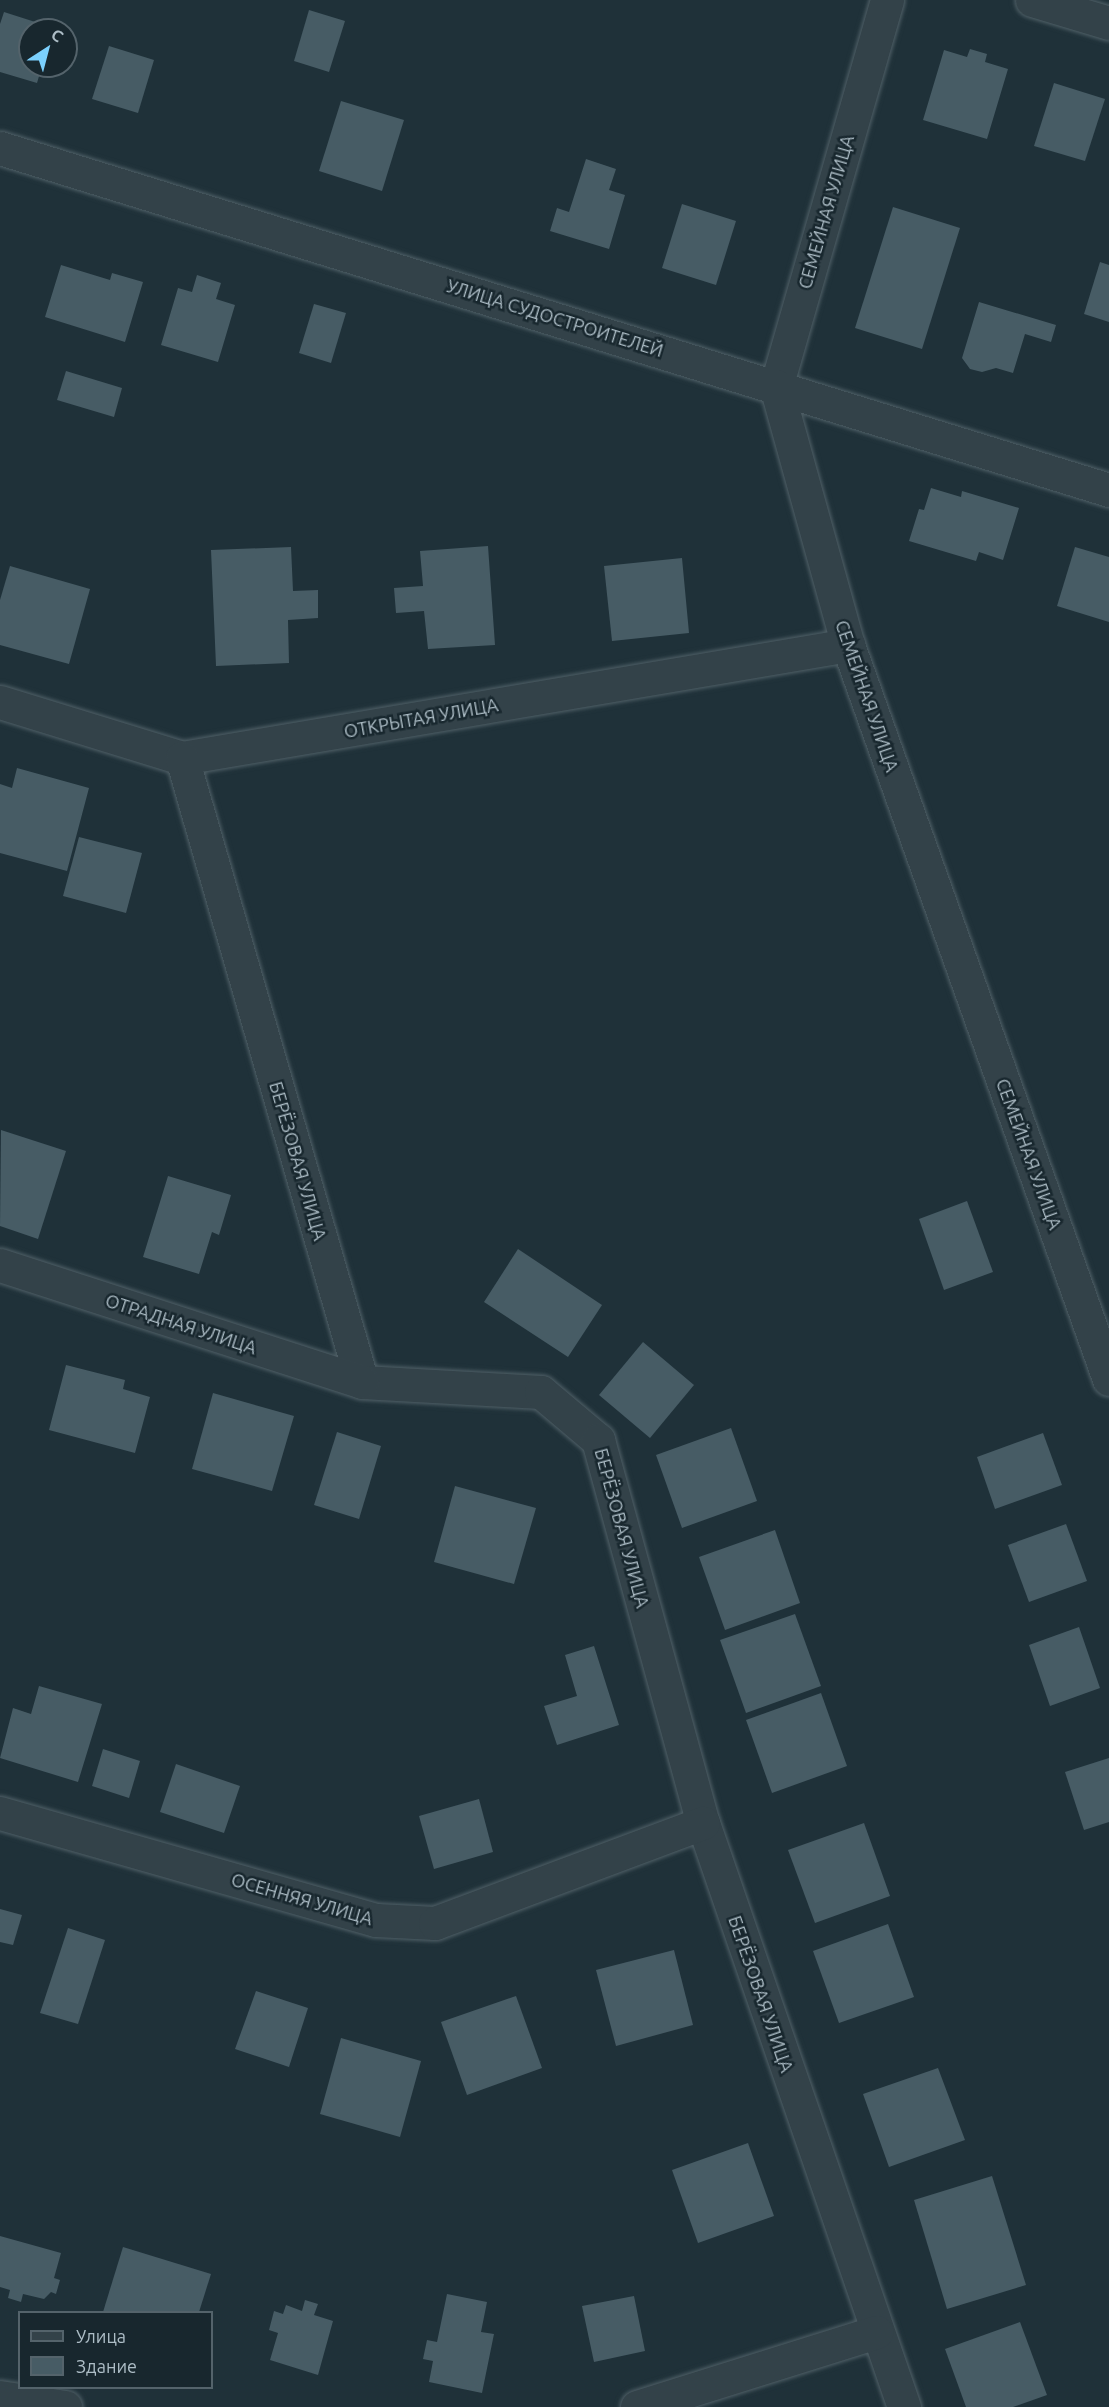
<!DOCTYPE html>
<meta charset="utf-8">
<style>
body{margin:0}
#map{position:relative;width:1109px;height:2407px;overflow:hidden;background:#1f3139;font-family:Ubuntu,sans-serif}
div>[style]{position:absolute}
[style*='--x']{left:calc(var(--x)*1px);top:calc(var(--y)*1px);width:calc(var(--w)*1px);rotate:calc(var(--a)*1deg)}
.building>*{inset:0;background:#475c65}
.roads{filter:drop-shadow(0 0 2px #506067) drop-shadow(0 0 2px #506067)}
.minor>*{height:33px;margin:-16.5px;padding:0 16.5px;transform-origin:16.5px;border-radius:16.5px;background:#334249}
span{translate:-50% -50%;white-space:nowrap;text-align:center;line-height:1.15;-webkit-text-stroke:5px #18272e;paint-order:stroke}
.street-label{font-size:18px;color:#adbdc6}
.legend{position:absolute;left:18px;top:2311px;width:195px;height:78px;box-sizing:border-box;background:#18272e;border:2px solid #54636b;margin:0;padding:8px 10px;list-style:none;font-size:18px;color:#adbdc6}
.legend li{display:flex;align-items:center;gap:12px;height:30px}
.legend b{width:30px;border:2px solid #54636b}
.north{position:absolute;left:18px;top:18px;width:60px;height:60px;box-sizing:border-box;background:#18272e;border:2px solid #54636b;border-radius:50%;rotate:36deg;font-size:16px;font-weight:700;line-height:24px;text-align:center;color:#adbdc6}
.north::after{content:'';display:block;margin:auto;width:21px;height:27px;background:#7bd0fd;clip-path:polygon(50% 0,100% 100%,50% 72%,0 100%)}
</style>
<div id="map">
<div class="building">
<div style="clip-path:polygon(309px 10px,345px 21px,329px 72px,294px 61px)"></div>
<div style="clip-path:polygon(4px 12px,54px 28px,30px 30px,30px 66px,42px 66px,37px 83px,0 72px,0 24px)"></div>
<div style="clip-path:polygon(109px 46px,154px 60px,138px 113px,92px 99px)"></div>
<div style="clip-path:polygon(970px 49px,987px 54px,985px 62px,1008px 69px,987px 139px,923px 120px,944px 50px,967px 57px)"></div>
<div style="clip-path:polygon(1054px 83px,1105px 99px,1085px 161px,1034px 146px)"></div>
<div style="clip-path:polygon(341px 101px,404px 120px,382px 191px,319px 171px)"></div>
<div style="clip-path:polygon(586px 159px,616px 169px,609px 190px,625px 195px,609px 249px,550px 231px,557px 208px,569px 212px)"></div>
<div style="clip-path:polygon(682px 204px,736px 221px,716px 285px,662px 268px)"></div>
<div style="clip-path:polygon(893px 207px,960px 228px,922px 349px,855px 328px)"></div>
<div style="clip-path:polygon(1100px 262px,1109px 265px,1109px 322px,1084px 314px)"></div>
<div style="clip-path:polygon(61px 265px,110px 280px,112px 273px,143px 282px,125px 342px,45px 317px)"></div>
<div style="clip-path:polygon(197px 275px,221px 283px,216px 299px,235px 305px,218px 362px,161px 345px,178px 288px,192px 292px)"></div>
<div style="clip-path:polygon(979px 302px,1056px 325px,1051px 342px,1025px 334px,1013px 373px,996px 368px,982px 372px,970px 369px,962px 358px)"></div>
<div style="clip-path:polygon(314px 304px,346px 313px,331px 363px,299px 353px)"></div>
<div style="clip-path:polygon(66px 371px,122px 388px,114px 417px,57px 400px)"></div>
<div style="clip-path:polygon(931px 488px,961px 497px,962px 491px,1019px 508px,1003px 560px,979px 552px,976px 561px,909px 541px,919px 509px,924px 510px)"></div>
<div style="clip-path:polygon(488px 546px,495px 645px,428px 649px,424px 611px,396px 613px,394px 588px,423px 586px,420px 551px)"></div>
<div style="clip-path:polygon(291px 547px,293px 591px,318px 590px,318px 618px,288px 620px,289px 663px,216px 666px,211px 550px)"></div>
<div style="clip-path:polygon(1075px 547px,1109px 557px,1109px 622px,1057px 606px)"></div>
<div style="clip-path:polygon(682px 558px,689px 633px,612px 641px,604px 566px)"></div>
<div style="clip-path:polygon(10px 566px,90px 589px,69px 664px,0 645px,0 600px)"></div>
<div style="clip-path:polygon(17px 768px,89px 788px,67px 871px,0 853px,0 784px,12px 788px)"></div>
<div style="clip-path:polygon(79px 837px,142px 853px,126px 913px,63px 896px)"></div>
<div style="clip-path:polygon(1px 1130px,66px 1151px,38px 1239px,0 1226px)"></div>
<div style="clip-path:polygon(168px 1176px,231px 1195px,219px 1235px,212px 1232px,199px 1274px,143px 1257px)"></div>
<div style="clip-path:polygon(967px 1201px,993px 1272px,944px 1290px,919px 1219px)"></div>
<div style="clip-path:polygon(518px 1249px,602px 1305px,568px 1357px,484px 1302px)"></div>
<div style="clip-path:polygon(643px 1342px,694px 1385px,650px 1438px,599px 1395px)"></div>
<div style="clip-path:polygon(66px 1365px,125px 1380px,123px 1389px,150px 1397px,135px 1453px,49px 1430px)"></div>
<div style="clip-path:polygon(213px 1393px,294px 1416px,272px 1491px,192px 1469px)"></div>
<div style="clip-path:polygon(731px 1428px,757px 1501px,682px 1528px,656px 1455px)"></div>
<div style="clip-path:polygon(337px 1432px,381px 1446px,359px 1519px,314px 1505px)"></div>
<div style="clip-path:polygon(1043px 1433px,1062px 1485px,995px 1509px,977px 1457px)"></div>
<div style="clip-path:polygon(455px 1486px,536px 1508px,514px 1584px,434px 1562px)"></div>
<div style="clip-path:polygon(1066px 1524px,1087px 1581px,1029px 1602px,1008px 1545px)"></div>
<div style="clip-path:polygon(775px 1530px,800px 1603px,725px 1630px,699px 1557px)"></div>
<div style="clip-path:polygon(795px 1614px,821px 1686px,746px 1713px,720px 1640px)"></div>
<div style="clip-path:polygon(1079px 1627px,1100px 1688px,1050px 1706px,1029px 1645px)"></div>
<div style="clip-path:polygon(594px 1646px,619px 1725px,557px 1745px,544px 1706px,577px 1696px,565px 1655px)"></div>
<div style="clip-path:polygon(39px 1686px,102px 1704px,78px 1782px,0 1758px,13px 1708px,31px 1714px)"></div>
<div style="clip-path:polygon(821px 1693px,847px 1766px,772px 1793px,746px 1720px)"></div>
<div style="clip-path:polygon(103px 1749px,140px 1761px,129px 1798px,92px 1786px)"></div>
<div style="clip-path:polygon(1109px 1758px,1109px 1822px,1084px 1830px,1065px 1772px)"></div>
<div style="clip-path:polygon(176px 1764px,240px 1786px,224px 1833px,160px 1812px)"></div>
<div style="clip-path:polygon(479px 1799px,493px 1852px,434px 1869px,419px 1816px)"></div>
<div style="clip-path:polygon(864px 1823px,890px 1896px,815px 1923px,788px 1850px)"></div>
<div style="clip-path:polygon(0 1909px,22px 1915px,13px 1945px,0 1942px)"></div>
<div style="clip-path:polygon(888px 1924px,914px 1997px,839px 2023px,813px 1951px)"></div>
<div style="clip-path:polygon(68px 1928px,105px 1940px,78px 2024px,40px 2013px)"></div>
<div style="clip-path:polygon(674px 1950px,693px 2025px,616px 2046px,596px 1970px)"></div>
<div style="clip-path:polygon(256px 1991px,308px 2008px,289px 2067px,235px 2049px)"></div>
<div style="clip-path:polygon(516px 1996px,542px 2068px,467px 2095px,441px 2022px)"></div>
<div style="clip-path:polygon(341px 2038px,421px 2061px,400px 2137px,320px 2114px)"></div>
<div style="clip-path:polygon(938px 2068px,965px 2140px,889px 2167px,863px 2094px)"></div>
<div style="clip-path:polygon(748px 2143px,774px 2216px,698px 2243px,672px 2170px)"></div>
<div style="clip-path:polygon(992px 2176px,1026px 2285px,947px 2309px,914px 2200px)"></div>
<div style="clip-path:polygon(0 2236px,61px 2253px,54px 2278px,60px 2280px,56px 2294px,51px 2292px,44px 2299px,23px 2294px,21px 2302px,8px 2298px,10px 2290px,0 2287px)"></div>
<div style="clip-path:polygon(123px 2247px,211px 2274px,199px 2312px,103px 2312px)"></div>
<div style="clip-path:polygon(447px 2294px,487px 2302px,481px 2332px,494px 2334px,482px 2393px,429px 2382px,433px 2361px,423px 2359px,427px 2340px,437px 2342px)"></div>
<div style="clip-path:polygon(634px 2296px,645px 2351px,594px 2362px,582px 2306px)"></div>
<div style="clip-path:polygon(305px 2300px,318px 2304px,314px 2315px,333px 2321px,318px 2375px,270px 2360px,278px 2333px,269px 2330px,274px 2311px,283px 2314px,286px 2305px,302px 2311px)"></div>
<div style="clip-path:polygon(1020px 2322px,1047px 2395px,1013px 2407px,966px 2407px,945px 2349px)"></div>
</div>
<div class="roads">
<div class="minor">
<div style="--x:887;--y:0;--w:402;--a:106"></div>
<div style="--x:776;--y:386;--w:269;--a:74.5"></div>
<div style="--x:848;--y:645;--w:779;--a:70.43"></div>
<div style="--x:1032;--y:0;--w:80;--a:16.6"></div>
<div style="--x:0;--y:148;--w:1161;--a:17.14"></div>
<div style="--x:0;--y:702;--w:190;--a:17.1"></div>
<div style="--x:182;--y:758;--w:676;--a:-9.63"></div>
<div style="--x:182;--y:758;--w:649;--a:73.91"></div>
<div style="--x:362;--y:1382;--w:179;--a:3.2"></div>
<div style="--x:541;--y:1392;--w:75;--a:40.1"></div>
<div style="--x:598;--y:1440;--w:397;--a:74.7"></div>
<div style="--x:703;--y:1823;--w:618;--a:71.01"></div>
<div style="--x:0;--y:1265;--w:380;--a:17.9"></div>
<div style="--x:0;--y:1813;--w:391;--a:15.9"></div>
<div style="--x:376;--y:1920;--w:59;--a:2.9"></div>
<div style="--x:435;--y:1923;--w:286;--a:-20.5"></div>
<div style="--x:0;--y:2397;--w:66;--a:8.7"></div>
<div style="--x:637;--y:2407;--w:251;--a:-17.4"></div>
</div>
</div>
<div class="street-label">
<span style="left:826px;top:212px;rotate:-74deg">СЕМЕЙНАЯ УЛИЦА</span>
<span style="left:555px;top:318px;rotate:17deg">УЛИЦА СУДОСТРОИТЕЛЕЙ</span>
<span style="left:867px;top:696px;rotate:71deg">СЕМЕЙНАЯ УЛИЦА</span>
<span style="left:421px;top:718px;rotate:-10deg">ОТКРЫТАЯ УЛИЦА</span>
<span style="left:1029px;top:1154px;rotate:70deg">СЕМЕЙНАЯ УЛИЦА</span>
<span style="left:298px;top:1161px;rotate:74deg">БЕРЁЗОВАЯ УЛИЦА</span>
<span style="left:181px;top:1324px;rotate:18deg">ОТРАДНАЯ УЛИЦА</span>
<span style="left:622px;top:1528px;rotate:75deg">БЕРЁЗОВАЯ УЛИЦА</span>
<span style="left:302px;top:1899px;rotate:16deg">ОСЕННЯЯ УЛИЦА</span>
<span style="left:761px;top:1994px;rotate:71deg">БЕРЁЗОВАЯ УЛИЦА</span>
</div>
<ul class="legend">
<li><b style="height:8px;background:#334249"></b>Улица</li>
<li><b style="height:16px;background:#475c65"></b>Здание</li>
</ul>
<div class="north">С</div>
</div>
